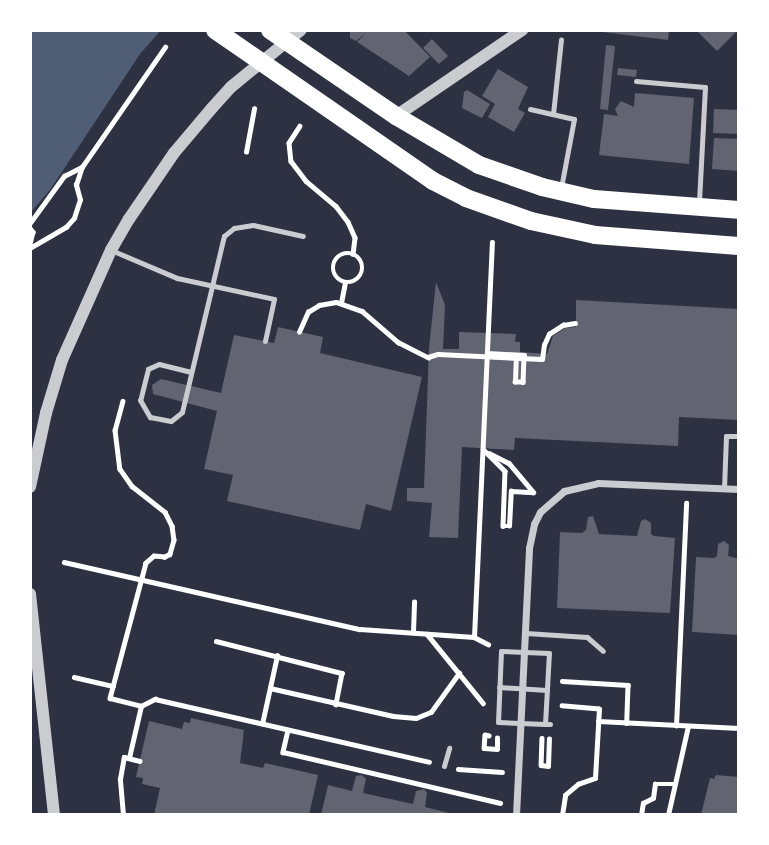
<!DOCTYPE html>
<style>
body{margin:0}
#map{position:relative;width:769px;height:845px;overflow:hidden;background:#2d3142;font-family:"Exo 2",sans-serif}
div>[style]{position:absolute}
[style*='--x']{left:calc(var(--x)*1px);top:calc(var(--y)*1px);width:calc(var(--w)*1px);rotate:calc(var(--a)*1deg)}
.water>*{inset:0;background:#4f5d75}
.building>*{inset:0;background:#626471}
.path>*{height:4.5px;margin:-2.25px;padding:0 2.25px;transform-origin:2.25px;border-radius:2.25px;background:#fff}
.path>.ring{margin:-2.25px;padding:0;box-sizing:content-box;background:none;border:4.5px solid #fff;border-radius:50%}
.service>*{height:5px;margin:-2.5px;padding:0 2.5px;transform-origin:2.5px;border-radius:2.5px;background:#caccd0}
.minor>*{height:7px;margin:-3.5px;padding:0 3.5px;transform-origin:3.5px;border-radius:3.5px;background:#caccd0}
.tertiary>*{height:12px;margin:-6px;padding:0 6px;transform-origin:6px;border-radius:6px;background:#caccd0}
.primary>*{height:18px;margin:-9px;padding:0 9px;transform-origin:9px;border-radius:9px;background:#fff}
span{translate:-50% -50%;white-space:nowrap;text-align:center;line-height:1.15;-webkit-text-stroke:5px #fff;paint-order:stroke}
.frame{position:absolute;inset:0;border:32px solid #fff;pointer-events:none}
</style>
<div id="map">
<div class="water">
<div style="clip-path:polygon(30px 30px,161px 30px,140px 54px,50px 190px,30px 213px)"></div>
</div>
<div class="building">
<div style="clip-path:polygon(350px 30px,404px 30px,430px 57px,409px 76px,357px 42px,366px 33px,356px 41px,350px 38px)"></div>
<div style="clip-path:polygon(586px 30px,669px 30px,668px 40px)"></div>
<div style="clip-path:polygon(696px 30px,738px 30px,717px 51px)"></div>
<div style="clip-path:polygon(432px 39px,448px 56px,439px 64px,423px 48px)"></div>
<div style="clip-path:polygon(606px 45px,615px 46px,608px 110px,600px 109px)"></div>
<div style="clip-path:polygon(618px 68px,637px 70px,636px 77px,617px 75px)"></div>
<div style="clip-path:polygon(498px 69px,528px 87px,518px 109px,525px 113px,514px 132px,488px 117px,495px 104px,482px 96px)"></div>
<div style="clip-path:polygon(467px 90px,490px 104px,482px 118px,462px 108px,464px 92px)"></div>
<div style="clip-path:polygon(635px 93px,694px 98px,689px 164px,599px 155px,604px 114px,618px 116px,615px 109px,621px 101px,634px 107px)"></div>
<div style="clip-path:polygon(714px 109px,739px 110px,738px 134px,713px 133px)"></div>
<div style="clip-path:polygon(714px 138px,739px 139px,739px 171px,712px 169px)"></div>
<div style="clip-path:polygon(436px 282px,445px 305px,443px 349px,459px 349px,459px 332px,516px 334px,515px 342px,520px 342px,520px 352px,547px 354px,553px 336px,565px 328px,576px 327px,576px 300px,739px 309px,739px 420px,679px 417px,678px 446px,515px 438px,514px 450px,462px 447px,458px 538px,429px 537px,432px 503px,407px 501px,407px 488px,424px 488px,429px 348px)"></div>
<div style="clip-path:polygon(278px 327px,323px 337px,320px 353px,422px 377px,391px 511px,366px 504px,360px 530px,227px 501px,233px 475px,204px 469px,217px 411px,153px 394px,152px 385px,161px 379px,221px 393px,234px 335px,274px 343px)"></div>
<div style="clip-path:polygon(593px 516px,599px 534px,637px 536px,641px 521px,645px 519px,651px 523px,651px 534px,654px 536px,675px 538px,670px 613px,557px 608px,560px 532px,582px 533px,586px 530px,588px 517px)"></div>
<div style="clip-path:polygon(724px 541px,729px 545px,728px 556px,739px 559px,739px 635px,692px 632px,696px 557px,714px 558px,717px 556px,718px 544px)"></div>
<div style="clip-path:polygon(191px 718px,244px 730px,240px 763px,263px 768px,265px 763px,318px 775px,309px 815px,154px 815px,160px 788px,142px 784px,143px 778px,136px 777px,149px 721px,182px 729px,184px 722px,190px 723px)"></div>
<div style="clip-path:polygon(362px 775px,366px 779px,363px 793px,413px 804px,416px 791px,424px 789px,427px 793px,425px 807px,457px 815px,321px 815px,328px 785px,352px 791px,356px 776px)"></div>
<div style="clip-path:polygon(716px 775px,739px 777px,739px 815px,701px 815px,710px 778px,714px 779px)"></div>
</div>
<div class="path">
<div style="--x:300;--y:126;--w:20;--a:123"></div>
<div style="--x:289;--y:143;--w:18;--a:84"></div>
<div style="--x:291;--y:161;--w:25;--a:53"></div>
<div style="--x:306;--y:181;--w:39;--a:40"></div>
<div style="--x:336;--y:206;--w:20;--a:53"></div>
<div style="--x:348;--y:222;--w:17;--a:66"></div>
<div style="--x:355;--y:238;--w:16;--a:97"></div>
<div style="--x:246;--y:152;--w:44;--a:-79.5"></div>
<div style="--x:30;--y:223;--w:58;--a:-54.1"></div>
<div style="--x:64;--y:176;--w:20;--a:-27"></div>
<div style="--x:82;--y:167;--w:146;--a:-55.3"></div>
<div style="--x:30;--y:228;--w:5;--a:53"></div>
<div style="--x:33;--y:232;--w:12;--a:104"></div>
<div style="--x:30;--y:248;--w:42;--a:-30.3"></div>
<div style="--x:66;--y:227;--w:12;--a:-48"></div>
<div style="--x:74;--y:218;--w:19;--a:-72"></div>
<div style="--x:80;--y:200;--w:16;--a:-105"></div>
<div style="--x:76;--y:185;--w:19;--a:-72"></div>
<div class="ring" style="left:333px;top:253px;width:25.5px;height:25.5px"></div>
<div style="--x:341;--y:303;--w:20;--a:-79"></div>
<div style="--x:299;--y:332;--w:22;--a:-66"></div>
<div style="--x:308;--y:312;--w:13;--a:-32"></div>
<div style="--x:319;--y:305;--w:17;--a:-10"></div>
<div style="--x:336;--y:302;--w:28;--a:19"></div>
<div style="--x:362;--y:311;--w:48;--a:40.7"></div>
<div style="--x:398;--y:342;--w:34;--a:27"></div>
<div style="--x:428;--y:357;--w:10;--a:-17"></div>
<div style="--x:438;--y:354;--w:104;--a:2.8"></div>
<div style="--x:542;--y:359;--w:14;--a:-82"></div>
<div style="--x:544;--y:345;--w:12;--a:-66"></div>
<div style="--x:549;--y:334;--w:17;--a:-33"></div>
<div style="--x:563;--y:325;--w:12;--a:-9"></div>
<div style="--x:487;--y:353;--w:37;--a:3"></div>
<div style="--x:524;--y:355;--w:27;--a:92"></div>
<div style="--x:523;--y:382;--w:8;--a:180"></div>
<div style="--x:515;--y:382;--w:24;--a:-88"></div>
<div style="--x:123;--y:401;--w:30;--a:105"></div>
<div style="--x:115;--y:430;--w:39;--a:83"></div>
<div style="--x:120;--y:469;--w:21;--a:55"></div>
<div style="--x:132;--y:486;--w:42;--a:38.2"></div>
<div style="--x:165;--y:512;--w:16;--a:63"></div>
<div style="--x:172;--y:526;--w:14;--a:82"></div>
<div style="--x:174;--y:540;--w:15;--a:106"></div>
<div style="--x:170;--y:554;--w:6;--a:149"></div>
<div style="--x:165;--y:557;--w:11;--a:-175"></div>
<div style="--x:154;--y:556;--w:11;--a:139"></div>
<div style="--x:146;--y:563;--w:140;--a:104.9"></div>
<div style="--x:110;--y:698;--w:32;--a:14"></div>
<div style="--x:141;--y:706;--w:16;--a:-27"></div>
<div style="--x:155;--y:699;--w:281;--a:12.9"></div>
<div style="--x:483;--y:449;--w:31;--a:45"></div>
<div style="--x:505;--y:471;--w:55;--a:92.1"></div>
<div style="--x:503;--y:526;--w:6;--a:0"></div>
<div style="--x:509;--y:526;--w:35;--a:-87"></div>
<div style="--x:511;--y:491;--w:22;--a:3"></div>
<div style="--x:489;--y:453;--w:22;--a:27"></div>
<div style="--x:509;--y:463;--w:38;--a:50"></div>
<div style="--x:64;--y:562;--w:303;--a:12.8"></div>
<div style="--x:360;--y:629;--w:114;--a:4"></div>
<div style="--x:474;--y:637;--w:16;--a:27"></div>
<div style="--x:413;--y:632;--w:30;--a:-88"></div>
<div style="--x:427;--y:634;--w:89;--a:50.9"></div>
<div style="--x:474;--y:637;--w:395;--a:-87.4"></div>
<div style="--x:216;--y:641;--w:130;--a:14.3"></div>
<div style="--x:342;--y:673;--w:32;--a:101"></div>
<div style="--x:74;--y:677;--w:40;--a:13"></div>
<div style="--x:562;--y:681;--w:66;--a:3.5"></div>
<div style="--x:628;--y:685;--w:38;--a:92"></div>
<div style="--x:270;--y:688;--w:126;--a:12.8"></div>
<div style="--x:393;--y:716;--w:23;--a:5"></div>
<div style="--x:416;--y:718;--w:16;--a:-22"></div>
<div style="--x:431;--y:712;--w:48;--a:-54.3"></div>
<div style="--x:598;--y:721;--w:141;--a:2.8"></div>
<div style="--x:262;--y:724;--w:70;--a:-77.6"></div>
<div style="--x:676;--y:726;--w:223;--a:-87.4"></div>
<div style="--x:288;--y:730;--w:23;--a:103"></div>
<div style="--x:283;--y:752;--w:223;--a:13.2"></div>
<div style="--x:489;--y:736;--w:4;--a:-166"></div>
<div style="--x:485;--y:735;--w:13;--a:94"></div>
<div style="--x:484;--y:748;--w:13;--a:4"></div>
<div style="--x:497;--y:749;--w:11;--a:-90"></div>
<div style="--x:542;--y:738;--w:27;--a:92"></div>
<div style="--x:541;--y:765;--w:7;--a:8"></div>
<div style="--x:548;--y:766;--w:27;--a:-88"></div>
<div style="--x:129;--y:758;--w:53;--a:-77"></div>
<div style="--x:458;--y:769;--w:44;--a:3.9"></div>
<div style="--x:123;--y:815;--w:36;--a:-95"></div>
<div style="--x:120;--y:779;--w:22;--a:-80"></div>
<div style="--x:124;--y:757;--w:16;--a:14"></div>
<div style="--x:562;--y:815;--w:20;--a:-81"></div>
<div style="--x:565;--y:795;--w:17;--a:-40"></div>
<div style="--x:578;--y:784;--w:18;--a:-19"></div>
<div style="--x:595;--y:778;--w:69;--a:-86.7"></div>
<div style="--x:599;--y:709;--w:37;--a:-175"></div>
<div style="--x:641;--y:815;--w:12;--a:-81"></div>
<div style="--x:643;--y:803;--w:11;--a:-27"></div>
<div style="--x:653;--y:798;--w:14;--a:-82"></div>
<div style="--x:655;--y:784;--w:20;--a:0"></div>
<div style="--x:668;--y:815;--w:91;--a:-77.3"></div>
</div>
<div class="service">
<div style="--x:636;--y:81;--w:69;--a:5"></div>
<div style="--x:705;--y:87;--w:116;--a:93"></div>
<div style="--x:530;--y:109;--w:45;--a:12.8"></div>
<div style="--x:574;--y:119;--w:70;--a:100.7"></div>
<div style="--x:553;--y:114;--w:75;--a:-83.9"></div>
<div style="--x:111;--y:250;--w:72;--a:23"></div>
<div style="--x:177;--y:278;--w:99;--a:12.2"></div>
<div style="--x:274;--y:299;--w:43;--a:102.1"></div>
<div style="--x:191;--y:372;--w:33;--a:-166"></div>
<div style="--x:159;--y:364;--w:12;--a:156"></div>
<div style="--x:148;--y:369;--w:32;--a:104"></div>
<div style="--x:140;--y:400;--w:20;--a:60"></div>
<div style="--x:150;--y:417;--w:21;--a:11"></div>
<div style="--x:171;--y:421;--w:14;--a:-39"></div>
<div style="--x:182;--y:412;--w:181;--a:-76.6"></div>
<div style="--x:224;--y:236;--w:13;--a:-39"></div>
<div style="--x:234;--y:228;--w:19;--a:-9"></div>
<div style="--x:253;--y:225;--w:51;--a:12.4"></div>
<div style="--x:724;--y:488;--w:52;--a:-87.8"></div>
<div style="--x:726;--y:436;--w:13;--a:0"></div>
<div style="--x:526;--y:633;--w:61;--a:3.8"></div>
<div style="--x:587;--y:637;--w:21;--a:41"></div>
<div style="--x:499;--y:687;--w:48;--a:3.6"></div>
<div style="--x:545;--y:724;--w:71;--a:-86.8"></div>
<div style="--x:549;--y:653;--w:48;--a:-177.6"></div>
<div style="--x:501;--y:651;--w:71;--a:92.4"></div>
<div style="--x:498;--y:722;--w:47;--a:2.4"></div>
<div style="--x:545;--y:724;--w:5;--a:0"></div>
<div style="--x:444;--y:766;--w:19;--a:-74"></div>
</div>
<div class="minor">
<div style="--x:516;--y:815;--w:267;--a:-87.2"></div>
<div style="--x:529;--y:548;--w:25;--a:-78"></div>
<div style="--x:534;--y:524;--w:13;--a:-63"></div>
<div style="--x:540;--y:512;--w:32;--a:-41"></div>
<div style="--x:564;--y:491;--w:35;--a:-13"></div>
<div style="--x:598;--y:483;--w:141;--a:2.4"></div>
</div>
<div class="tertiary">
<div style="--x:396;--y:116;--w:153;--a:-34.3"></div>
<div style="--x:30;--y:487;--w:76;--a:-77.8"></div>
<div style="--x:46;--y:413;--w:55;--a:-73.2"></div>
<div style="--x:62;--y:360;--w:120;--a:-66"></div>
<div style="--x:111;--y:250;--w:36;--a:-60"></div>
<div style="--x:129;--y:219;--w:80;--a:-55.7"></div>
<div style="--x:174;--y:153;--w:59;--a:-49.8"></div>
<div style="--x:212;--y:108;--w:28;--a:-48"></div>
<div style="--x:231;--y:87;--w:90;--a:-39.2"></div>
<div style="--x:30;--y:594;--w:222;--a:83.8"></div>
</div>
<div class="primary">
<div style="--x:215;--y:30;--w:265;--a:34.7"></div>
<div style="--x:433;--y:181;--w:37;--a:27"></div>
<div style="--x:466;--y:198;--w:69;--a:19.5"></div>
<div style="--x:531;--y:221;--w:66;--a:12.3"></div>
<div style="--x:595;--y:235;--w:144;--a:4.4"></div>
<div style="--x:270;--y:30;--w:153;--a:34.3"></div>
<div style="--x:396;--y:116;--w:96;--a:30.6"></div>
<div style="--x:479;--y:165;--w:67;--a:19.2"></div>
<div style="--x:542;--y:187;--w:53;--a:13"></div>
<div style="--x:594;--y:199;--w:145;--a:4.3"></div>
</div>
<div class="frame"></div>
</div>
